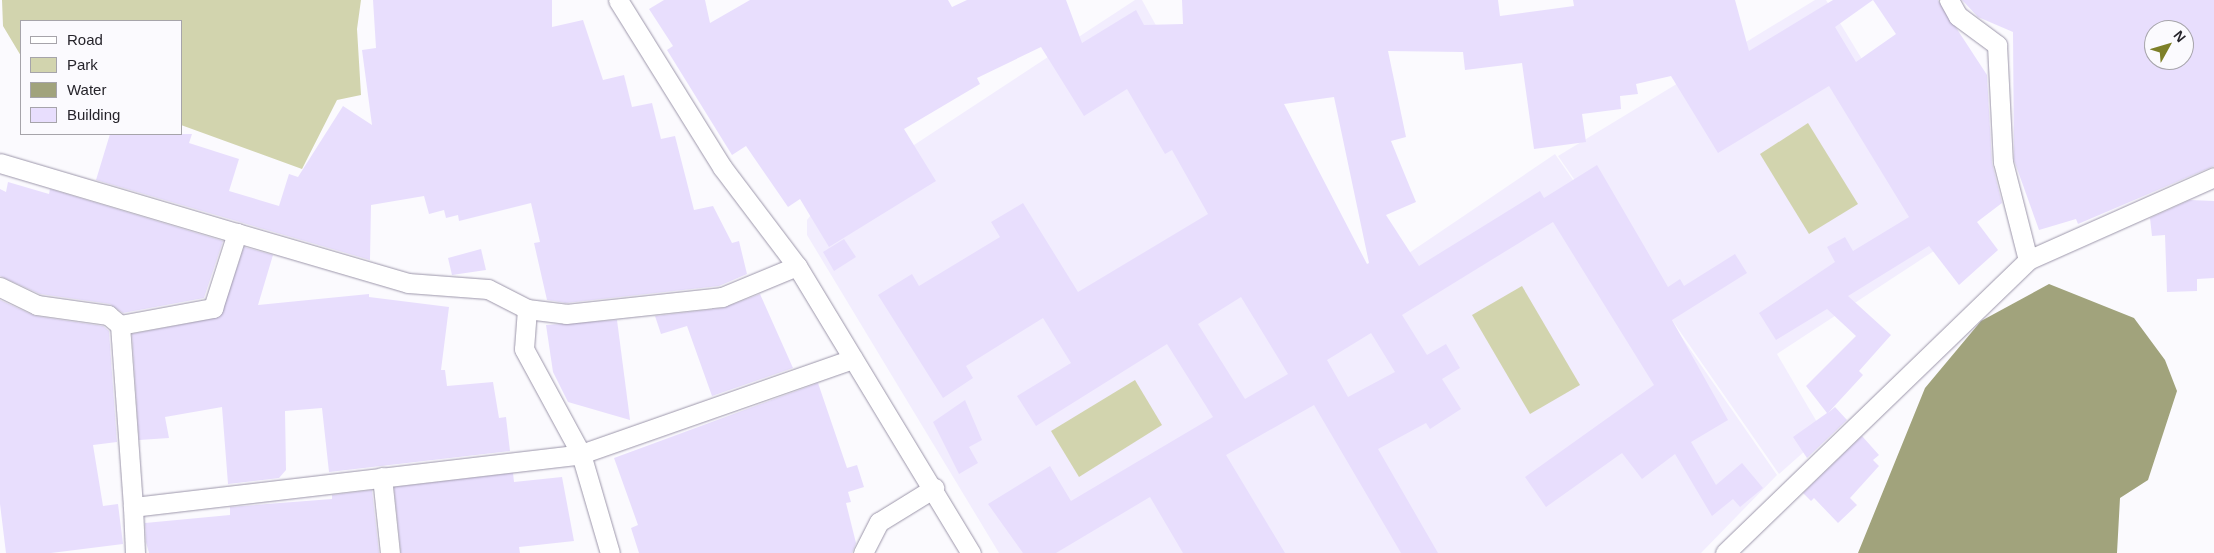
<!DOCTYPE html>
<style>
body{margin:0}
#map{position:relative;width:2214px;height:553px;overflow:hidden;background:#fbfafe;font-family:Helvetica,sans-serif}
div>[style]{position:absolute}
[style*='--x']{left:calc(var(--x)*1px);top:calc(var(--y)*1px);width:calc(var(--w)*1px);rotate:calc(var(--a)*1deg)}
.built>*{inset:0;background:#f2edfe}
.green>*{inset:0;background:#d2d4ae}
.water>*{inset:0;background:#a1a37c}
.building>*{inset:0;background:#e8defd}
.roads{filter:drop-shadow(0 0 1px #9c96aa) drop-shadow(0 0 1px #9c96aa)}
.street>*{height:19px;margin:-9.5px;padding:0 9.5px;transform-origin:9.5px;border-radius:9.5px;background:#fff}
span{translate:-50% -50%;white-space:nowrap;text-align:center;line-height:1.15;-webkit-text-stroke:5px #fbfafe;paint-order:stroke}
.legend{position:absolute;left:20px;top:20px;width:162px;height:115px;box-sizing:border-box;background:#fbfafe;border:1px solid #a6a4aa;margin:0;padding:6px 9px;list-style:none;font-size:15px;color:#26242b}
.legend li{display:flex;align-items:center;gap:10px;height:25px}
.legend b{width:25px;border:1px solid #a6a4aa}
.north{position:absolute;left:2144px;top:20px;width:50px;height:50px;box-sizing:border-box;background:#fbfafe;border:1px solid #a6a4aa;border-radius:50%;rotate:51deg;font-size:14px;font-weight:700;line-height:20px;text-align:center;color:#26242b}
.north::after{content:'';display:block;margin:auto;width:18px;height:22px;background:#7d7f28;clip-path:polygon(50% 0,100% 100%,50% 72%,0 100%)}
</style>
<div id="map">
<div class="built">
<div style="clip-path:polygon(1135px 0,1142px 0,1316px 316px,1555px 154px,1777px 475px,1701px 553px,999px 553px,807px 235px,807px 220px,815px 210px)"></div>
<div style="clip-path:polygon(1815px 0,1826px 0,1966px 230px,1777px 354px,1824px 434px,1779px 474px,1558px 156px)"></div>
</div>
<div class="green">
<div style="clip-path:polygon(2px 0,361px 0,357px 29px,361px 95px,337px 100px,302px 169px,181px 125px,181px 21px,21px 21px,21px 56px,3px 26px)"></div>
<div style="clip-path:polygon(1808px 123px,1858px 204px,1809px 234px,1760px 154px)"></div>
<div style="clip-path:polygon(1522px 286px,1580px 385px,1530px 414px,1472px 315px)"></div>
<div style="clip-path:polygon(1135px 380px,1162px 425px,1079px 477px,1051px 431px)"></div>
</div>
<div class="water">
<div style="clip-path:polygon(2049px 284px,2134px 318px,2165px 360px,2177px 391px,2148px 480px,2120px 498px,2117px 553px,1858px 553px,1925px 388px,1981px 321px)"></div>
</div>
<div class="building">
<div style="clip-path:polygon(373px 0,552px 0,552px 27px,583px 20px,603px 80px,624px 75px,632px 107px,652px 103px,661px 139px,675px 136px,694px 210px,713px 206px,732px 243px,739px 241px,747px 274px,719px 286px,566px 303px,547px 300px,534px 243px,540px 242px,531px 203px,459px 221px,458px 215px,446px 218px,444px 210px,429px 214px,424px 196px,371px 205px,370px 260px,96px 180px,110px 134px,192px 134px,189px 143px,239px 159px,229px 191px,279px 206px,289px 174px,298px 177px,343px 106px,372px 125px,362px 50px,376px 48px)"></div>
<div style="clip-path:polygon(evenodd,664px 0,705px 0,710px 23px,750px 0,948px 0,952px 7px,967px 0,1066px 0,1082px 43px,1136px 10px,1144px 25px,1183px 24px,1182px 0,1498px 0,1500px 16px,1574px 6px,1573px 0,1735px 0,1749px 51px,1833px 0,1938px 0,1987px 75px,1992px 163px,2002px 203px,1977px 222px,1998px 250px,1959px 285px,1929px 246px,1848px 296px,1891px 335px,1859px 371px,1863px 375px,1828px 413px,1835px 407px,1847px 420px,1807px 458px,1793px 437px,1827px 413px,1806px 386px,1856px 336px,1827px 309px,1776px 340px,1759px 313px,1835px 262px,1827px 247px,1845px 237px,1853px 251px,1909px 217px,1829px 86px,1718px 153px,1671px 76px,1636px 84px,1638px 94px,1620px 96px,1621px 109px,1582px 114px,1586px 142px,1534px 149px,1522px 63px,1465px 70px,1463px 52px,1388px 51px,1406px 137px,1391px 141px,1416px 202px,1386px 215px,1419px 266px,1540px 191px,1544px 198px,1597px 165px,1668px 287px,1680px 279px,1684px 286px,1735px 254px,1747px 273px,1672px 320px,1728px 420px,1691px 442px,1716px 485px,1742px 463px,1763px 488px,1740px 507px,1733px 499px,1712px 516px,1675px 454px,1642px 479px,1622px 453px,1546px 507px,1525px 477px,1654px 385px,1553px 222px,1402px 315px,1427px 355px,1446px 344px,1460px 368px,1442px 379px,1461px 409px,1430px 429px,1426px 423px,1378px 449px,1438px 553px,1401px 553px,1314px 405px,1226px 455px,1285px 553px,1183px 553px,1150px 497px,1056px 553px,1023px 553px,988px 504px,1050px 466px,1071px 501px,1213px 417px,1167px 344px,1036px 426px,1017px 396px,1071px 363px,1043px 318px,966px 366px,973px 378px,943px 398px,878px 295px,912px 274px,919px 286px,1000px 237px,991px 222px,1023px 203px,1078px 292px,1208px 214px,1172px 150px,1165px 154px,1127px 89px,1084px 116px,1041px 47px,977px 78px,980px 84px,904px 129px,936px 181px,829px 247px,800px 199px,788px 207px,746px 146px,732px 155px,667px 50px,673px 46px,649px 9px,664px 0,1873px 0,1896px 34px,1856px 62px,1835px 27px,1873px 0,664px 0,1334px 97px,1369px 263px,1367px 264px,1284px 104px,1334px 97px,664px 0,1241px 297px,1288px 374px,1245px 399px,1198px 324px,1241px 297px,664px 0,1371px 333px,1395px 372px,1348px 397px,1327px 360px,1371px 333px)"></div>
<div style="clip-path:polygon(evenodd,1962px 0,2214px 0,2214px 166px,2078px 224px,2076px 219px,2039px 230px,2014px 160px,2013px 32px,1978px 17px,1962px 0,2154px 30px,2184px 30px,2184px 60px,2154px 60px,2154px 30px)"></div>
<div style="clip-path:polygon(8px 182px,49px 194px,50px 189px,223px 241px,204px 298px,123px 313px,110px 304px,40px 294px,0 276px,0 189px,6px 192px)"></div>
<div style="clip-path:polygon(2190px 200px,2214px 201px,2214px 278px,2197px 279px,2197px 291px,2167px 292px,2165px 235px,2152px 236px,2150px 218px)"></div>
<div style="clip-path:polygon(844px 239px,856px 257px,834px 271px,823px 252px)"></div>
<div style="clip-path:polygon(244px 247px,273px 255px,258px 305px,369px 294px,369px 297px,449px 307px,441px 370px,445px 370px,447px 386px,493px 382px,499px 418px,506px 417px,510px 451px,329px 472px,322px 408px,285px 411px,286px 470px,279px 478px,228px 484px,222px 407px,165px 417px,169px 438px,139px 440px,132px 334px,220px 317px)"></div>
<div style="clip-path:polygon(481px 249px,486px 270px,452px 275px,448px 258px)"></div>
<div style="clip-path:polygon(760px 294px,793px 368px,712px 396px,687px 326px,661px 334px,655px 316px,723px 308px)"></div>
<div style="clip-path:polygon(0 300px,35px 316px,103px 326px,109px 331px,117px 442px,93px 445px,103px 506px,118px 504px,123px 544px,51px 553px,6px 553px,0 504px)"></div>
<div style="clip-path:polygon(617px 320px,630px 420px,568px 402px,553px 372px,546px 325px)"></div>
<div style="clip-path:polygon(818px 383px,847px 468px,857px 465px,864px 487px,848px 492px,851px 502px,846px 503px,856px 543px,852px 553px,639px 553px,631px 528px,638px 525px,614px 458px)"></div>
<div style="clip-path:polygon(965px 400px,982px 440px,969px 447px,978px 463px,959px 474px,933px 422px)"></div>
<div style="clip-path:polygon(1862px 436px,1879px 455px,1873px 460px,1879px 466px,1850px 498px,1857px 505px,1838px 523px,1814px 498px,1811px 501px,1803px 493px)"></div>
<div style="clip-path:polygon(513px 473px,514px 482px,562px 477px,574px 541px,519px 547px,520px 553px,401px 553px,394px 487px)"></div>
<div style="clip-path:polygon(372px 490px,379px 553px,149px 553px,146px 542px,145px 523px,230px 515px,230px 507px,332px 499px,332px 495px)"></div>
</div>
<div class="roads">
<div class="street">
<div style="--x:618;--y:0;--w:197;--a:58.1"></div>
<div style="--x:722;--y:167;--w:124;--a:52.9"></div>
<div style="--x:797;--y:266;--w:336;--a:58.8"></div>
<div style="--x:1949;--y:0;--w:18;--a:61"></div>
<div style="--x:1958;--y:16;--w:49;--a:36.6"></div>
<div style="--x:1997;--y:45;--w:117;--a:87.1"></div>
<div style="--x:2003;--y:162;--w:101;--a:75.7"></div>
<div style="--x:0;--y:163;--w:247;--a:16.5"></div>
<div style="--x:0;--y:287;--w:41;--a:25.9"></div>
<div style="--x:37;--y:305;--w:72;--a:8"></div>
<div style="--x:108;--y:315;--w:16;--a:40"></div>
<div style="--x:120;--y:325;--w:95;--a:-10.4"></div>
<div style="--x:213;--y:308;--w:79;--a:-72.3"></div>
<div style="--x:237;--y:233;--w:178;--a:16.3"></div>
<div style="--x:408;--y:283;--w:80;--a:4.3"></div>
<div style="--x:488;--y:289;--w:44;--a:27.1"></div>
<div style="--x:527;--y:309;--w:39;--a:7"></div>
<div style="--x:566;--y:314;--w:157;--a:-6.2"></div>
<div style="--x:722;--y:297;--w:81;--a:-22.5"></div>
<div style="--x:527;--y:309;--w:40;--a:94.3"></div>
<div style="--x:524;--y:349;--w:119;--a:61.5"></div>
<div style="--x:581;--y:454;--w:103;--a:73.7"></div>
<div style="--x:120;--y:325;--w:182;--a:85.9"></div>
<div style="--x:133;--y:507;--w:451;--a:-6.7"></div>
<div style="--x:581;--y:454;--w:288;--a:-19.3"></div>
<div style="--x:382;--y:477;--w:76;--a:84"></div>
<div style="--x:133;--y:507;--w:46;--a:87.5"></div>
<div style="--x:863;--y:553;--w:35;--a:-63"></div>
<div style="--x:879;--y:522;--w:65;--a:-31.7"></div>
<div style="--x:1725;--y:553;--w:421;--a:-44"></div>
<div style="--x:2028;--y:260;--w:204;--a:-24"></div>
</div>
</div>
<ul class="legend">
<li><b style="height:6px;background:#fff"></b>Road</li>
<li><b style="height:14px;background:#d2d4ae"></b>Park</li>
<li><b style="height:14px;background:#a1a37c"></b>Water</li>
<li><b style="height:14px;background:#e8defd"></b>Building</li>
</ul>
<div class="north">N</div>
</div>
